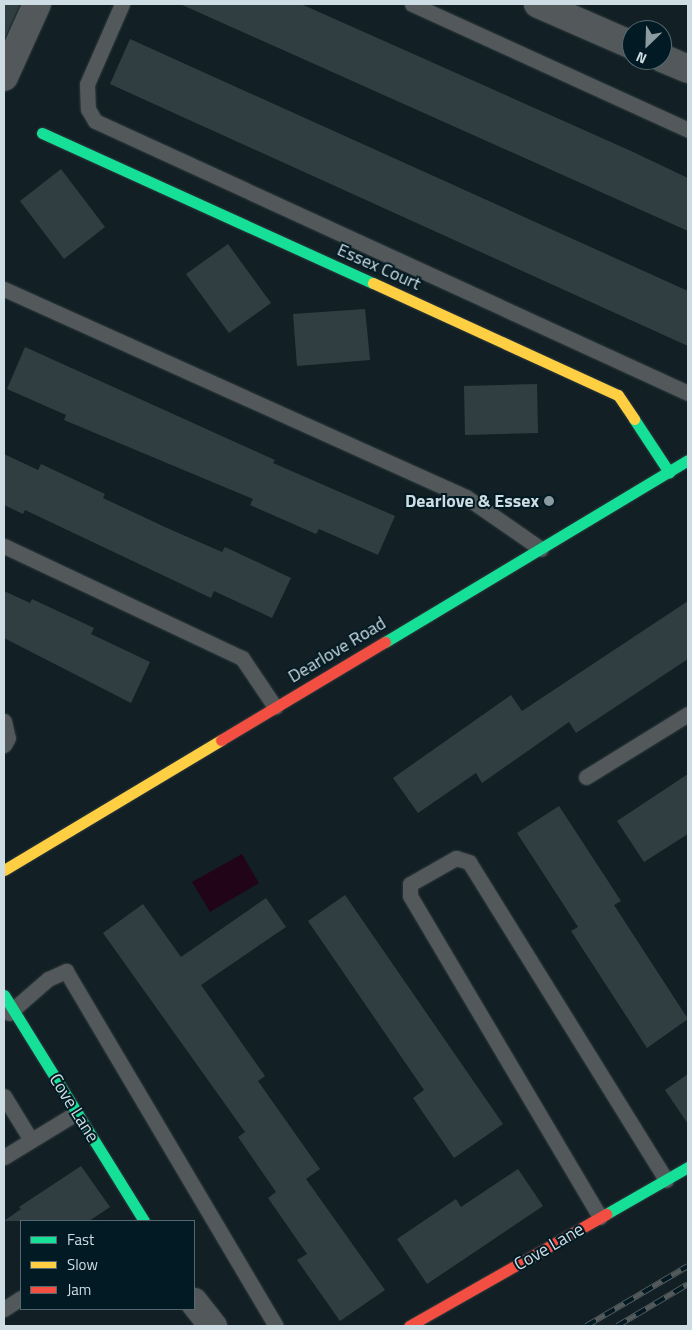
<!DOCTYPE html>
<style>
body{margin:0}
#map{position:relative;width:692px;height:1330px;overflow:hidden;background:#122025;font-family:"Titillium Web",sans-serif}
div>[style]{position:absolute}
[style*='--x']{left:calc(var(--x)*1px);top:calc(var(--y)*1px);width:calc(var(--w)*1px);rotate:calc(var(--a)*1deg)}
.water>*{inset:0;background:#210417}
.building>*{inset:0;background:#313e41}
.roads{filter:drop-shadow(0 0 1px #2e3a3e) drop-shadow(0 0 1px #2e3a3e)}
.lane>*{height:15px;margin:-7.5px;padding:0 7.5px;transform-origin:7.5px;border-radius:7.5px;background:#53585a}
.street>*{height:28px;margin:-14px;padding:0 14px;transform-origin:14px;border-radius:14px;background:#53585a}
.fast>*{height:11px;margin:-5.5px;padding:0 5.5px;transform-origin:5.5px;border-radius:5.5px;background:#16e098}
.slow>*{height:11px;margin:-5.5px;padding:0 5.5px;transform-origin:5.5px;border-radius:5.5px;background:#ffcf43}
.jam>*{height:11px;margin:-5.5px;padding:0 5.5px;transform-origin:5.5px;border-radius:5.5px;background:#f24e42}
.rail>*{height:5.5px;margin-top:-2.75px;transform-origin:0;background:repeating-linear-gradient(90deg,#021a23 0 11px,#535a5c 0 22px);box-sizing:border-box;border-block:1px solid #535a5c}
.dots>*{width:14px;height:14px;translate:-50% -50%;box-sizing:border-box;border:2px solid #021a23;border-radius:50%}
span{translate:-50% -50%;white-space:nowrap;text-align:center;line-height:1.15;-webkit-text-stroke:4px #021a23;paint-order:stroke}
.street-label{font-size:18px;color:#cedde3}
.poi-label{font-size:18px;color:#cedde3;font-weight:700}
.right{translate:-100% -50%;text-align:right}
.frame{position:absolute;inset:0;border:5px solid #cedde3;pointer-events:none}
.legend{position:absolute;left:20px;top:1220px;width:175px;height:90px;box-sizing:border-box;background:#021a23;border:1px solid #546870;margin:0;padding:6px 9px;list-style:none;font-size:15px;color:#cedde3}
.legend li{display:flex;align-items:center;gap:10px;height:25px}
.legend b{width:25px;border:1px solid #546870}
.north{position:absolute;left:622px;top:20px;width:50px;height:50px;box-sizing:border-box;background:#021a23;border:1px solid #546870;border-radius:50%;rotate:204deg;font-size:14px;font-weight:700;line-height:20px;text-align:center;color:#cedde3}
.north::after{content:'';display:block;margin:auto;width:18px;height:22px;background:#8c9ba0;clip-path:polygon(50% 0,100% 100%,50% 72%,0 100%)}
</style>
<div id="map">
<div class="water">
<div style="clip-path:polygon(242px 854px,259px 883px,210px 912px,192px 882px)"></div>
</div>
<div class="building">
<div style="clip-path:polygon(4px 4px,20px 4px,4px 40px)"></div>
<div style="clip-path:polygon(180px 4px,301px 4px,631px 151px,688px 178px,688px 231px)"></div>
<div style="clip-path:polygon(130px 39px,688px 291px,688px 346px,110px 84px)"></div>
<div style="clip-path:polygon(61px 169px,105px 227px,64px 259px,20px 201px)"></div>
<div style="clip-path:polygon(228px 244px,271px 303px,229px 333px,186px 274px)"></div>
<div style="clip-path:polygon(365px 309px,370px 360px,297px 366px,293px 314px)"></div>
<div style="clip-path:polygon(25px 347px,275px 460px,273px 463px,395px 516px,378px 555px,319px 529px,316px 534px,250px 505px,253px 499px,64px 420px,66px 415px,7px 389px)"></div>
<div style="clip-path:polygon(537px 384px,538px 433px,465px 435px,464px 386px)"></div>
<div style="clip-path:polygon(4px 454px,38px 470px,41px 464px,105px 494px,103px 498px,167px 528px,222px 552px,225px 547px,291px 578px,272px 618px,214px 591px,211px 598px,25px 510px,23px 514px,4px 505px)"></div>
<div style="clip-path:polygon(4px 591px,30px 603px,32px 599px,94px 628px,91px 634px,150px 662px,131px 703px,4px 638px)"></div>
<div style="clip-path:polygon(688px 601px,688px 659px,576px 733px,569px 722px,482px 783px,476px 773px,418px 813px,393px 778px,511px 695px,522px 711px)"></div>
<div style="clip-path:polygon(688px 774px,688px 834px,644px 862px,617px 821px)"></div>
<div style="clip-path:polygon(559px 806px,621px 901px,614px 905px,688px 1019px,647px 1048px,571px 931px,578px 927px,517px 833px)"></div>
<div style="clip-path:polygon(345px 895px,503px 1124px,454px 1158px,413px 1098px,424px 1090px,308px 921px)"></div>
<div style="clip-path:polygon(266px 898px,286px 927px,201px 985px,265px 1076px,258px 1081px,320px 1169px,306px 1179px,385px 1290px,340px 1321px,297px 1260px,307px 1254px,268px 1198px,276px 1192px,238px 1137px,245px 1132px,103px 933px,143px 904px,181px 957px)"></div>
<div style="clip-path:polygon(688px 1074px,688px 1124px,665px 1090px)"></div>
<div style="clip-path:polygon(81px 1166px,110px 1207px,89px 1221px,4px 1221px,21px 1209px,19px 1207px)"></div>
<div style="clip-path:polygon(518px 1169px,543px 1206px,427px 1284px,397px 1239px,456px 1199px,461px 1207px)"></div>
</div>
<div class="roads">
<div class="lane">
<div style="--x:122;--y:4;--w:87;--a:113.6"></div>
<div style="--x:87;--y:84;--w:25;--a:88"></div>
<div style="--x:88;--y:109;--w:14;--a:60"></div>
<div style="--x:95;--y:121;--w:652;--a:24.64"></div>
<div style="--x:412;--y:4;--w:303;--a:24.5"></div>
<div style="--x:4;--y:289;--w:507;--a:24.24"></div>
<div style="--x:466;--y:497;--w:91;--a:34.7"></div>
<div style="--x:4;--y:546;--w:263;--a:25.2"></div>
<div style="--x:242;--y:658;--w:59;--a:56"></div>
<div style="--x:4;--y:721;--w:17;--a:77"></div>
<div style="--x:8;--y:738;--w:8;--a:120"></div>
<div style="--x:586;--y:777;--w:120;--a:-31.7"></div>
<div style="--x:9;--y:1013;--w:52;--a:-41.1"></div>
<div style="--x:48;--y:979;--w:20;--a:-24"></div>
<div style="--x:66;--y:971;--w:412;--a:59.4"></div>
<div style="--x:4;--y:1096;--w:52;--a:58.5"></div>
<div style="--x:4;--y:1157;--w:84;--a:-31.4"></div>
<div style="--x:600;--y:1217;--w:373;--a:-120.6"></div>
<div style="--x:410;--y:896;--w:12;--a:-90"></div>
<div style="--x:410;--y:884;--w:53;--a:-29.5"></div>
<div style="--x:456;--y:858;--w:14;--a:17"></div>
<div style="--x:469;--y:862;--w:374;--a:58.2"></div>
<div style="--x:4;--y:1309;--w:20;--a:-33"></div>
</div>
<div class="street">
<div style="--x:538;--y:4;--w:103;--a:23.6"></div>
<div style="--x:662;--y:58;--w:28;--a:23"></div>
<div style="--x:4;--y:77;--w:80;--a:-65.7"></div>
<div style="--x:194;--y:1302;--w:31;--a:52"></div>
</div>
<div class="fast">
<div style="--x:42;--y:133;--w:363;--a:24.4"></div>
<div style="--x:634;--y:419;--w:64;--a:56.6"></div>
<div style="--x:385;--y:642;--w:353;--a:-31"></div>
<div style="--x:4;--y:995;--w:266;--a:58.2"></div>
<div style="--x:606;--y:1214;--w:95;--a:-29.8"></div>
</div>
<div class="slow">
<div style="--x:373;--y:283;--w:269;--a:24.6"></div>
<div style="--x:618;--y:395;--w:29;--a:56"></div>
<div style="--x:4;--y:870;--w:253;--a:-30.9"></div>
</div>
<div class="jam">
<div style="--x:221;--y:740;--w:191;--a:-30.9"></div>
<div style="--x:409;--y:1326;--w:227;--a:-29.6"></div>
</div>
</div>
<div class="rail">
<div style="--x:586;--y:1326;--w:118;--a:-30.5"></div>
<div style="--x:617;--y:1326;--w:82;--a:-30.6"></div>
</div>
<div class="dots">
<div style="left:549px;top:501px;background:#8c9ba0"></div>
</div>
<div class="street-label">
<span style="left:379px;top:267px;rotate:24deg">Essex Court</span>
<span style="left:337px;top:650px;rotate:-31deg">Dearlove Road</span>
<span style="left:74px;top:1108px;rotate:58deg">Cove Lane</span>
<span style="left:549px;top:1247px;rotate:-30deg">Cove Lane</span>
</div>
<div class="poi-label">
<span class="right" style="left:539px;top:501px">Dearlove &amp; Essex</span>
</div>
<div class="frame"></div>
<ul class="legend">
<li><b style="height:6px;background:#16e098"></b>Fast</li>
<li><b style="height:6px;background:#ffcf43"></b>Slow</li>
<li><b style="height:6px;background:#f24e42"></b>Jam</li>
</ul>
<div class="north">N</div>
</div>
